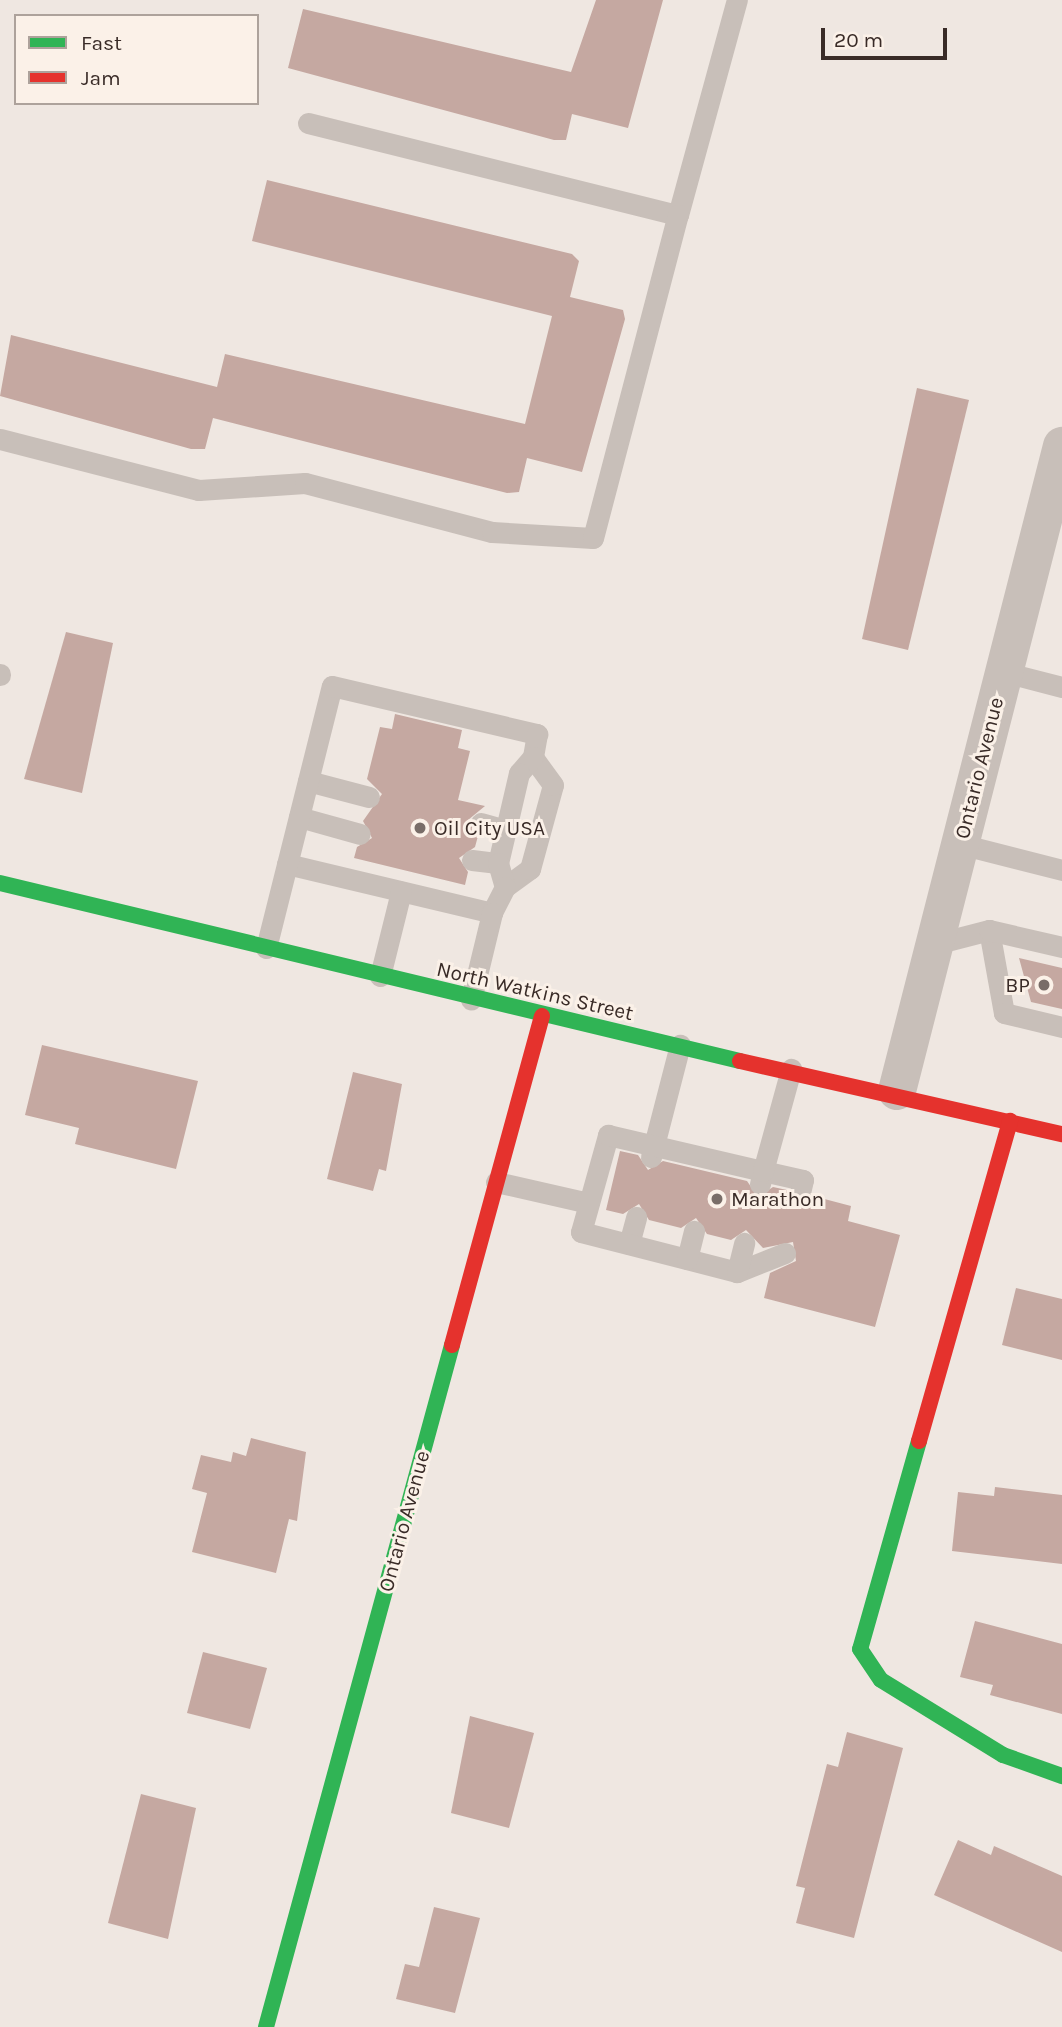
<!DOCTYPE html>
<style>
body{margin:0}
#map{position:relative;width:1062px;height:2027px;overflow:hidden;background:#efe7e1;font-family:Karla,sans-serif}
div>[style]{position:absolute}
[style*='--x']{left:calc(var(--x)*1px);top:calc(var(--y)*1px);width:calc(var(--w)*1px);rotate:calc(var(--a)*1deg)}
.building>*{inset:0;background:#c5a8a1}
.lane>*{height:21px;margin:-10.5px;padding:0 10.5px;transform-origin:10.5px;border-radius:10.5px;background:#c8bfb9}
.street>*{height:38px;margin:-19px;padding:0 19px;transform-origin:19px;border-radius:19px;background:#c8bfb9}
.fast>*{height:16px;margin:-8px;padding:0 8px;transform-origin:8px;border-radius:8px;background:#30b455}
.jam>*{height:16px;margin:-8px;padding:0 8px;transform-origin:8px;border-radius:8px;background:#e5322d}
.dots>*{width:19px;height:19px;translate:-50% -50%;box-sizing:border-box;border:4px solid #fbf1e8;border-radius:50%}
span{translate:-50% -50%;white-space:nowrap;text-align:center;line-height:1.15;-webkit-text-stroke:6px #fbf1e8;paint-order:stroke}
.street-label{font-size:21px;color:#392b27}
.poi-label{font-size:21px;color:#392b27}
.left{translate:0 -50%;text-align:left}
.right{translate:-100% -50%;text-align:right}
.legend{position:absolute;left:14px;top:14px;width:245px;height:91px;box-sizing:border-box;background:#fbf1e8;border:2px solid #ada29b;margin:0;padding:9px 12px;list-style:none;font-size:21px;color:#392b27}
.legend li{display:flex;align-items:center;gap:14px;height:35px}
.legend b{width:35px;border:2px solid #ada29b}
.scale{position:absolute;left:821px;top:28px;width:126px;height:32px;box-sizing:border-box;border:4px solid #392b27;border-top:0;padding-left:9px;font-size:21px;line-height:24px;white-space:nowrap;color:#392b27;-webkit-text-stroke:5px #fbf1e8;paint-order:stroke}
</style>
<div id="map">
<div class="building">
<div style="clip-path:polygon(596px 0,663px 0,628px 128px,572px 114px,566px 140px,554px 140px,288px 68px,303px 9px,571px 72px)"></div>
<div style="clip-path:polygon(267px 180px,572px 254px,579px 261px,570px 297px,623px 310px,625px 319px,582px 472px,527px 458px,519px 492px,507px 493px,213px 418px,205px 449px,191px 449px,0 396px,11px 335px,217px 387px,225px 354px,525px 424px,552px 316px,252px 241px)"></div>
<div style="clip-path:polygon(917px 388px,969px 400px,908px 650px,862px 639px)"></div>
<div style="clip-path:polygon(66px 632px,113px 643px,82px 793px,24px 779px)"></div>
<div style="clip-path:polygon(395px 714px,462px 730px,458px 748px,470px 751px,458px 800px,485px 806px,468px 820px,478px 836px,475px 847px,459px 858px,468px 872px,465px 885px,354px 858px,357px 847px,372px 838px,363px 821px,382px 794px,367px 779px,380px 727px,392px 729px)"></div>
<div style="clip-path:polygon(1019px 958px,1062px 968px,1062px 1009px,1031px 1002px)"></div>
<div style="clip-path:polygon(42px 1045px,198px 1081px,176px 1169px,75px 1144px,79px 1128px,25px 1115px)"></div>
<div style="clip-path:polygon(353px 1072px,402px 1084px,386px 1171px,379px 1169px,373px 1191px,327px 1179px)"></div>
<div style="clip-path:polygon(620px 1151px,638px 1155px,648px 1170px,663px 1161px,747px 1181px,758px 1197px,773px 1187px,787px 1190px,796px 1206px,813px 1196px,851px 1206px,848px 1221px,900px 1235px,875px 1327px,764px 1298px,770px 1273px,796px 1261px,793px 1242px,763px 1248px,746px 1230px,731px 1240px,707px 1234px,696px 1218px,681px 1228px,649px 1220px,639px 1204px,623px 1214px,606px 1210px)"></div>
<div style="clip-path:polygon(1016px 1288px,1062px 1299px,1062px 1360px,1002px 1345px)"></div>
<div style="clip-path:polygon(251px 1438px,306px 1452px,297px 1521px,289px 1519px,276px 1573px,192px 1552px,207px 1493px,192px 1489px,201px 1455px,231px 1462px,233px 1452px,246px 1456px)"></div>
<div style="clip-path:polygon(995px 1487px,1062px 1495px,1062px 1564px,952px 1551px,958px 1492px,994px 1496px)"></div>
<div style="clip-path:polygon(975px 1621px,1062px 1644px,1062px 1714px,990px 1695px,993px 1685px,960px 1677px)"></div>
<div style="clip-path:polygon(203px 1652px,267px 1668px,250px 1729px,187px 1713px)"></div>
<div style="clip-path:polygon(470px 1716px,534px 1733px,509px 1828px,451px 1813px)"></div>
<div style="clip-path:polygon(847px 1732px,903px 1748px,854px 1938px,796px 1923px,805px 1888px,796px 1886px,827px 1764px,838px 1767px)"></div>
<div style="clip-path:polygon(141px 1794px,196px 1808px,168px 1939px,108px 1923px)"></div>
<div style="clip-path:polygon(958px 1840px,991px 1855px,994px 1846px,1062px 1876px,1062px 1952px,934px 1895px)"></div>
<div style="clip-path:polygon(434px 1907px,480px 1918px,455px 2013px,396px 1999px,405px 1964px,419px 1967px)"></div>
</div>
<div class="lane">
<div style="--x:308;--y:123;--w:381;--a:14"></div>
<div style="--x:678;--y:215;--w:223;--a:-74.7"></div>
<div style="--x:0;--y:439;--w:205;--a:14.4"></div>
<div style="--x:199;--y:490;--w:106;--a:-3.8"></div>
<div style="--x:305;--y:483;--w:193;--a:14.7"></div>
<div style="--x:492;--y:532;--w:101;--a:3.4"></div>
<div style="--x:593;--y:538;--w:334;--a:-75.3"></div>
<div style="--x:1004;--y:672;--w:60;--a:14.5"></div>
<div style="--x:0;--y:674;--w:1;--a:90"></div>
<div style="--x:308;--y:781;--w:63;--a:14.7"></div>
<div style="--x:299;--y:817;--w:63;--a:15.6"></div>
<div style="--x:481;--y:823;--w:26;--a:16"></div>
<div style="--x:960;--y:844;--w:105;--a:14.3"></div>
<div style="--x:472;--y:860;--w:26;--a:7"></div>
<div style="--x:287;--y:864;--w:211;--a:13.4"></div>
<div style="--x:505;--y:887;--w:31;--a:-36"></div>
<div style="--x:530;--y:869;--w:87;--a:-74.7"></div>
<div style="--x:553;--y:785;--w:34;--a:-126"></div>
<div style="--x:989;--y:930;--w:84;--a:79.8"></div>
<div style="--x:1004;--y:1013;--w:60;--a:13.6"></div>
<div style="--x:935;--y:944;--w:56;--a:-14.5"></div>
<div style="--x:989;--y:930;--w:75;--a:13.1"></div>
<div style="--x:266;--y:948;--w:270;--a:-75.9"></div>
<div style="--x:332;--y:686;--w:211;--a:13.2"></div>
<div style="--x:537;--y:734;--w:23;--a:100"></div>
<div style="--x:533;--y:757;--w:21;--a:131"></div>
<div style="--x:519;--y:773;--w:92;--a:103.1"></div>
<div style="--x:498;--y:863;--w:25;--a:74"></div>
<div style="--x:505;--y:887;--w:29;--a:117"></div>
<div style="--x:492;--y:913;--w:89;--a:103.6"></div>
<div style="--x:380;--y:976;--w:87;--a:-76"></div>
<div style="--x:651;--y:1157;--w:116;--a:-75.5"></div>
<div style="--x:496;--y:1182;--w:95;--a:12.7"></div>
<div style="--x:760;--y:1184;--w:13;--a:-77"></div>
<div style="--x:763;--y:1171;--w:41;--a:12.7"></div>
<div style="--x:803;--y:1180;--w:13;--a:103"></div>
<div style="--x:629;--y:1244;--w:28;--a:-75"></div>
<div style="--x:785;--y:1253;--w:52;--a:158.4"></div>
<div style="--x:737;--y:1272;--w:161;--a:-165.6"></div>
<div style="--x:581;--y:1232;--w:101;--a:-74.4"></div>
<div style="--x:608;--y:1135;--w:159;--a:13.1"></div>
<div style="--x:763;--y:1171;--w:106;--a:-74.6"></div>
<div style="--x:687;--y:1259;--w:29;--a:-76"></div>
<div style="--x:737;--y:1272;--w:30;--a:-76"></div>
</div>
<div class="street">
<div style="--x:897;--y:1091;--w:666;--a:-75.65"></div>
</div>
<div class="fast">
<div style="--x:0;--y:883;--w:761;--a:13.53"></div>
<div style="--x:919;--y:1441;--w:216;--a:105.8"></div>
<div style="--x:860;--y:1649;--w:37;--a:56"></div>
<div style="--x:881;--y:1680;--w:143;--a:31.6"></div>
<div style="--x:1003;--y:1755;--w:63;--a:19.6"></div>
<div style="--x:266;--y:2027;--w:707;--a:-74.74"></div>
</div>
<div class="jam">
<div style="--x:740;--y:1061;--w:330;--a:12.8"></div>
<div style="--x:452;--y:1345;--w:341;--a:-74.7"></div>
<div style="--x:919;--y:1441;--w:333;--a:-74.1"></div>
</div>
<div class="dots">
<div style="left:420px;top:828px;background:#796d68"></div>
<div style="left:1044px;top:985px;background:#796d68"></div>
<div style="left:717px;top:1199px;background:#796d68"></div>
</div>
<div class="street-label">
<span style="left:979px;top:768px;rotate:-76deg">Ontario Avenue</span>
<span style="left:535px;top:991px;rotate:13deg">North Watkins Street</span>
<span style="left:404px;top:1521px;rotate:-75deg">Ontario Avenue</span>
</div>
<div class="poi-label">
<span class="left" style="left:434px;top:828px">Oil City USA</span>
<span class="right" style="left:1030px;top:985px">BP</span>
<span class="left" style="left:731px;top:1199px">Marathon</span>
</div>
<ul class="legend">
<li><b style="height:9px;background:#30b455"></b>Fast</li>
<li><b style="height:9px;background:#e5322d"></b>Jam</li>
</ul>
<div class="scale">20 m</div>
</div>
